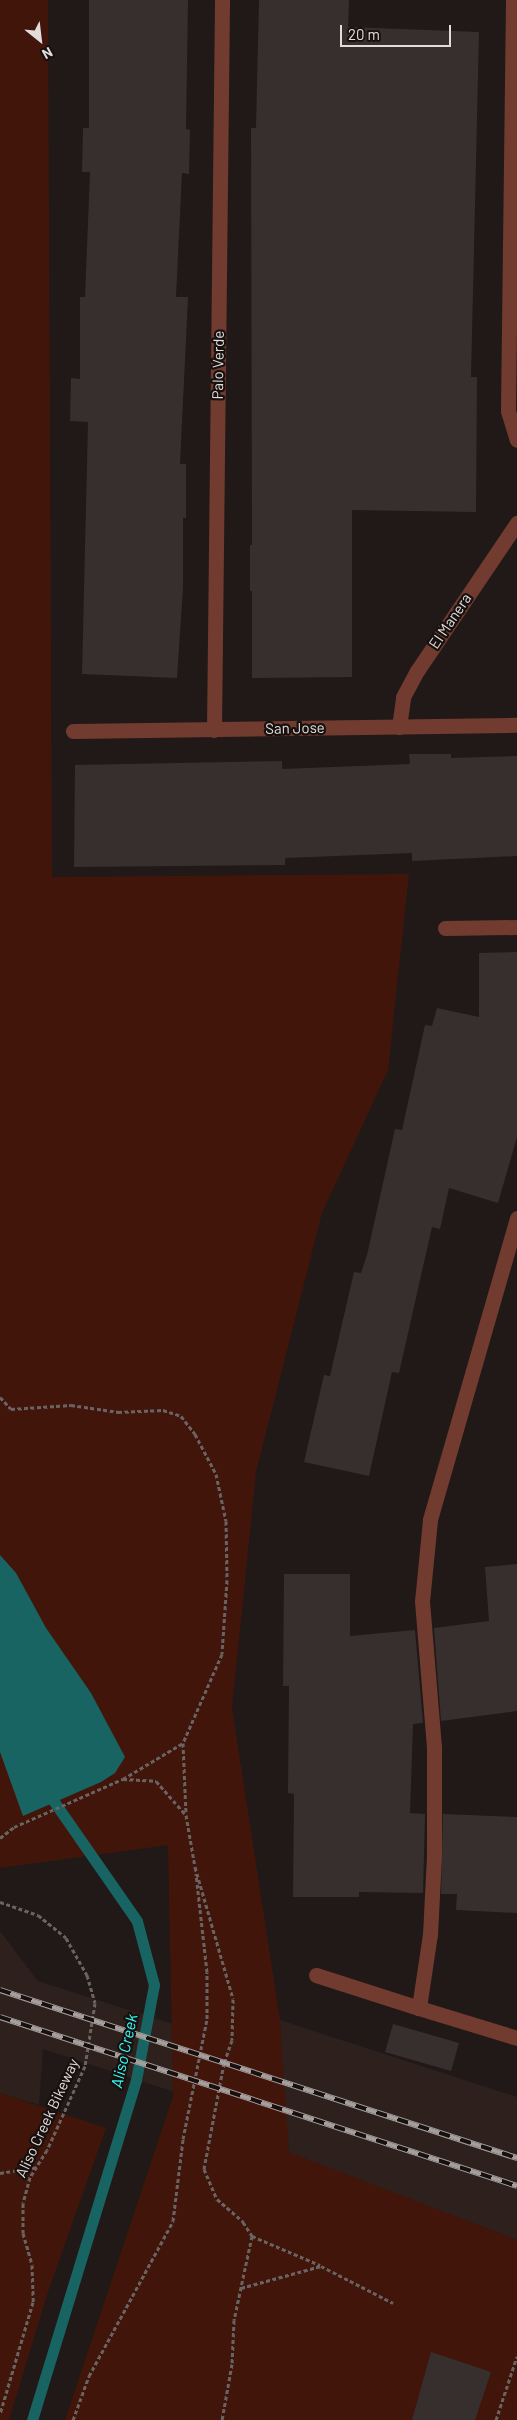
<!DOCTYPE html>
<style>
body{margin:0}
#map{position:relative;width:517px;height:2420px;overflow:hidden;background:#201917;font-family:Barlow,sans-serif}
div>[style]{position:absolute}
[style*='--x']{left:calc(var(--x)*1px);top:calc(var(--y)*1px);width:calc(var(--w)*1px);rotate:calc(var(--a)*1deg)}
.built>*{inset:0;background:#2d201d}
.green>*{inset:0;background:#42150b}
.water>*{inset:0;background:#186463}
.stream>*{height:11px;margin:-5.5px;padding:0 5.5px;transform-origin:5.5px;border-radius:5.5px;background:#186463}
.building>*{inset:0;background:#372f2e}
.path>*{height:3px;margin-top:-1.5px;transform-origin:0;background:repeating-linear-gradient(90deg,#696361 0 4px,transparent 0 6.5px)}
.service>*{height:15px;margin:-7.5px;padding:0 7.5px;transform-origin:7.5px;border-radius:7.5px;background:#723b2f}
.minor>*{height:15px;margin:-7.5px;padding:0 7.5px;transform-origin:7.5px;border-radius:7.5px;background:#723b2f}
.rail>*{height:5.5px;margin-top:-2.75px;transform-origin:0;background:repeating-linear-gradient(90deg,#16100e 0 11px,#a49e9d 0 22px);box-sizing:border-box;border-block:1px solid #a49e9d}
span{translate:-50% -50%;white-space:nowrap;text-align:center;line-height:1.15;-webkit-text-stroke:4.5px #16100e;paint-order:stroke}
.street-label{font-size:15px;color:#e2dddc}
.water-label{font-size:16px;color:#35fffc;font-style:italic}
.north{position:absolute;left:15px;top:15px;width:50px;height:50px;-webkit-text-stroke:4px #16100e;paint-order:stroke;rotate:151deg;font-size:14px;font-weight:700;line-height:20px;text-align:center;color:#e2dddc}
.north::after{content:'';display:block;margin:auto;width:18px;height:22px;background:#e2dddc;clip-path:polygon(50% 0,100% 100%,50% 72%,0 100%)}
.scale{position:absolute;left:340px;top:25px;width:111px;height:22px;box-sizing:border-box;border:2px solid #e2dddc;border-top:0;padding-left:6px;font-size:15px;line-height:18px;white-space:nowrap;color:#e2dddc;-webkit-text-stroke:4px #16100e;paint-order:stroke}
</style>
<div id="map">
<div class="built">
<div style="clip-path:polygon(0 1931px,38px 1981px,282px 2059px,280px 2020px,517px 2097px,517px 2240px,289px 2153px,287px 2129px,43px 2049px,39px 2105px,0 2093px)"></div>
</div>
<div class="green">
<div style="clip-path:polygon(0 0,48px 0,52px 877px,409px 874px,388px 1070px,322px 1213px,256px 1472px,232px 1708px,280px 2020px,289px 2152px,517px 2240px,517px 2420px,65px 2420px,173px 2096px,168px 1845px,0 1868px)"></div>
<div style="clip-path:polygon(0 2093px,106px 2128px,48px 2292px,9px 2420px,0 2420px)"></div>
</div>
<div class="water">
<div style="clip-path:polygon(0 1555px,16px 1573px,46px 1628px,91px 1693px,125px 1757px,115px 1773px,101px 1782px,23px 1816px,0 1752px)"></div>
</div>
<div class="stream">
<div style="--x:32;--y:2420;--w:356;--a:-73"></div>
<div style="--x:136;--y:2080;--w:97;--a:-79.3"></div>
<div style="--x:154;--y:1985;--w:66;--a:-104.9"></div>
<div style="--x:137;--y:1921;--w:160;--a:-124.8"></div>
</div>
<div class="building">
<div style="clip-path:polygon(89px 0,188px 0,186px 129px,190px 130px,189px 174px,182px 173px,176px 297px,188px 297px,180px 464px,186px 464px,186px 518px,183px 518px,183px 588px,177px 678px,82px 674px,88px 422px,70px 421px,71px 378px,80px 379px,80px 297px,85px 297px,90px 172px,82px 172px,83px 128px,89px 128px)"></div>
<div style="clip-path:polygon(259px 0,349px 0,348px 27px,479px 32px,471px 377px,477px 377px,476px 512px,352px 510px,352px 677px,252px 678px,252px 591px,250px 591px,250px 545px,252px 545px,251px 128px,256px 128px)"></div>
<div style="clip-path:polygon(409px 754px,451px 754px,451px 758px,517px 756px,517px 856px,412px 861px,412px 853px,285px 858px,285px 865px,74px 867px,75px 765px,282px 761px,282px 769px,410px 764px)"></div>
<div style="clip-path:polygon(517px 952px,517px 1137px,498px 1203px,449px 1188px,440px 1229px,432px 1227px,399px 1373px,392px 1372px,369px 1476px,304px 1462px,324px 1375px,330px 1376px,354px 1272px,361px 1273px,367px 1255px,395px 1129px,402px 1130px,425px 1025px,432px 1026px,437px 1008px,479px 1017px,479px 953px)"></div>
<div style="clip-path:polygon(517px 1564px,517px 1711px,441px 1721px,434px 1628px,489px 1621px,485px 1567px)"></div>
<div style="clip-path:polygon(284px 1574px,350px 1574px,350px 1636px,415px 1630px,423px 1723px,413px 1724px,410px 1813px,425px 1814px,423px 1893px,359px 1892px,359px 1897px,293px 1897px,294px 1794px,288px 1793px,289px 1686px,283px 1686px)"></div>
<div style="clip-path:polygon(443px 1814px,517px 1817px,517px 1913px,456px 1910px,457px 1894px,441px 1894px)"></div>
<div style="clip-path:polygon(393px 2024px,459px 2043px,451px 2071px,385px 2052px)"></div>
<div style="clip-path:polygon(431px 2352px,491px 2372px,475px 2420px,412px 2420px)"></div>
</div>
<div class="path">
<div style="--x:0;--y:1397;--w:16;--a:47"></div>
<div style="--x:11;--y:1409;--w:60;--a:-3.8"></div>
<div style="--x:71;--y:1405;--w:48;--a:8.5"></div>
<div style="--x:118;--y:1412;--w:45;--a:-2.5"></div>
<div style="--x:163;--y:1410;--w:19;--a:18"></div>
<div style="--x:181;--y:1416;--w:23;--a:52"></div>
<div style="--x:195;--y:1434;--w:45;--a:62.3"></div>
<div style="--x:216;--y:1474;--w:48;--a:78"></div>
<div style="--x:226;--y:1521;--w:59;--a:89"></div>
<div style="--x:227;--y:1580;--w:74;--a:93.9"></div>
<div style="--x:222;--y:1654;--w:97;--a:113.7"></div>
<div style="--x:123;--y:1779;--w:33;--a:3"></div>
<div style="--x:156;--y:1781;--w:45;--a:48.6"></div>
<div style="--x:186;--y:1815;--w:53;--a:80.2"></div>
<div style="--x:195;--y:1867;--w:137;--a:73.9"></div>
<div style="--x:233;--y:1999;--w:41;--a:91.4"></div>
<div style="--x:232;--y:2040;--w:24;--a:109"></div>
<div style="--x:224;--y:2063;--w:108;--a:100.7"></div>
<div style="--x:204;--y:2169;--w:33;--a:67"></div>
<div style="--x:217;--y:2199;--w:35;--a:41"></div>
<div style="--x:243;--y:2222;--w:17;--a:57"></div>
<div style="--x:252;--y:2236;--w:86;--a:102.1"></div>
<div style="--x:234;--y:2320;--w:44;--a:92.6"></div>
<div style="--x:232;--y:2364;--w:57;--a:100.1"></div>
<div style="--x:0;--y:1838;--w:18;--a:-38"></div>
<div style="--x:14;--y:1827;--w:119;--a:-23.8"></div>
<div style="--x:123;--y:1779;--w:70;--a:-31"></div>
<div style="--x:183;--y:1743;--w:71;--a:87.6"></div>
<div style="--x:0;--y:1902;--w:40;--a:18.9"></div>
<div style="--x:38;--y:1915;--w:36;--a:39"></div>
<div style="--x:66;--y:1938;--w:43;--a:60.4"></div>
<div style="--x:87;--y:1975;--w:29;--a:74"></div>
<div style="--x:95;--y:2003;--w:64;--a:99"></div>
<div style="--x:85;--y:2066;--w:92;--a:114.3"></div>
<div style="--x:47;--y:2150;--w:32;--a:122"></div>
<div style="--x:30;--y:2177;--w:27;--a:105"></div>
<div style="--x:23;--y:2203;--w:30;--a:90"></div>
<div style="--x:23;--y:2233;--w:33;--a:74"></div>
<div style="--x:32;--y:2265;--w:37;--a:88"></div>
<div style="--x:33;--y:2302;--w:117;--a:106.4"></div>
<div style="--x:0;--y:2173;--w:36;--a:-9"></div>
<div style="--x:252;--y:2236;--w:74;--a:23.1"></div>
<div style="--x:241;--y:2288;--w:83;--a:-15.4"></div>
<div style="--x:321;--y:2266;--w:81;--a:27.2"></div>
<div style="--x:73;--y:2420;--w:47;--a:-70"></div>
<div style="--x:89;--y:2376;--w:176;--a:-61.5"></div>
<div style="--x:173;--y:2221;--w:83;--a:-83"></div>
<div style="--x:183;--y:2139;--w:122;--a:-78.7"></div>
<div style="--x:207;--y:2019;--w:47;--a:-90"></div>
<div style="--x:207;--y:1972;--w:99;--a:-96.4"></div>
<div style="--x:496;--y:2420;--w:67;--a:-71.8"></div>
</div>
<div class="service">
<div style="--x:445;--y:928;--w:72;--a:-0.8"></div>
<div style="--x:517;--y:1218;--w:314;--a:106.1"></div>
<div style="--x:430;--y:1520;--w:81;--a:95.6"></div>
<div style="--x:422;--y:1601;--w:146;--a:85.3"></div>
<div style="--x:434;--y:1747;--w:109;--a:90"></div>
<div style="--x:434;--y:1856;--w:78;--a:92.9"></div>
<div style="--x:430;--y:1934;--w:75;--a:98.5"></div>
<div style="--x:419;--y:2008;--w:102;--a:17"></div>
</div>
<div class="minor">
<div style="--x:513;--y:0;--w:411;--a:90.7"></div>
<div style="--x:508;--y:411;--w:30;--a:73"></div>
<div style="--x:399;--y:727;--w:30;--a:-82"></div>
<div style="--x:403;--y:697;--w:30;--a:-62"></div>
<div style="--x:417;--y:671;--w:179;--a:-56"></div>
<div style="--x:214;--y:730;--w:730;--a:-89.37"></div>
<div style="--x:73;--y:731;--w:444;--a:-0.8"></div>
<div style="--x:316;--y:1975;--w:108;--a:17.8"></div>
</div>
<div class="rail">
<div style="--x:0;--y:1990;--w:544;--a:18"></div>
<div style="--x:0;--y:2017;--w:544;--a:18.1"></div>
</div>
<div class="street-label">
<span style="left:218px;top:365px;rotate:-89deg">Palo Verde</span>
<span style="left:450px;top:621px;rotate:-56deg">El Manera</span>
<span style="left:295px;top:728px;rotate:-1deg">San Jose</span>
<span style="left:47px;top:2118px;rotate:-65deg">Aliso Creek Bikeway</span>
</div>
<div class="water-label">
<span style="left:124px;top:2051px;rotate:-78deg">Aliso Creek</span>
</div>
<div class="north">N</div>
<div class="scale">20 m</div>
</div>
